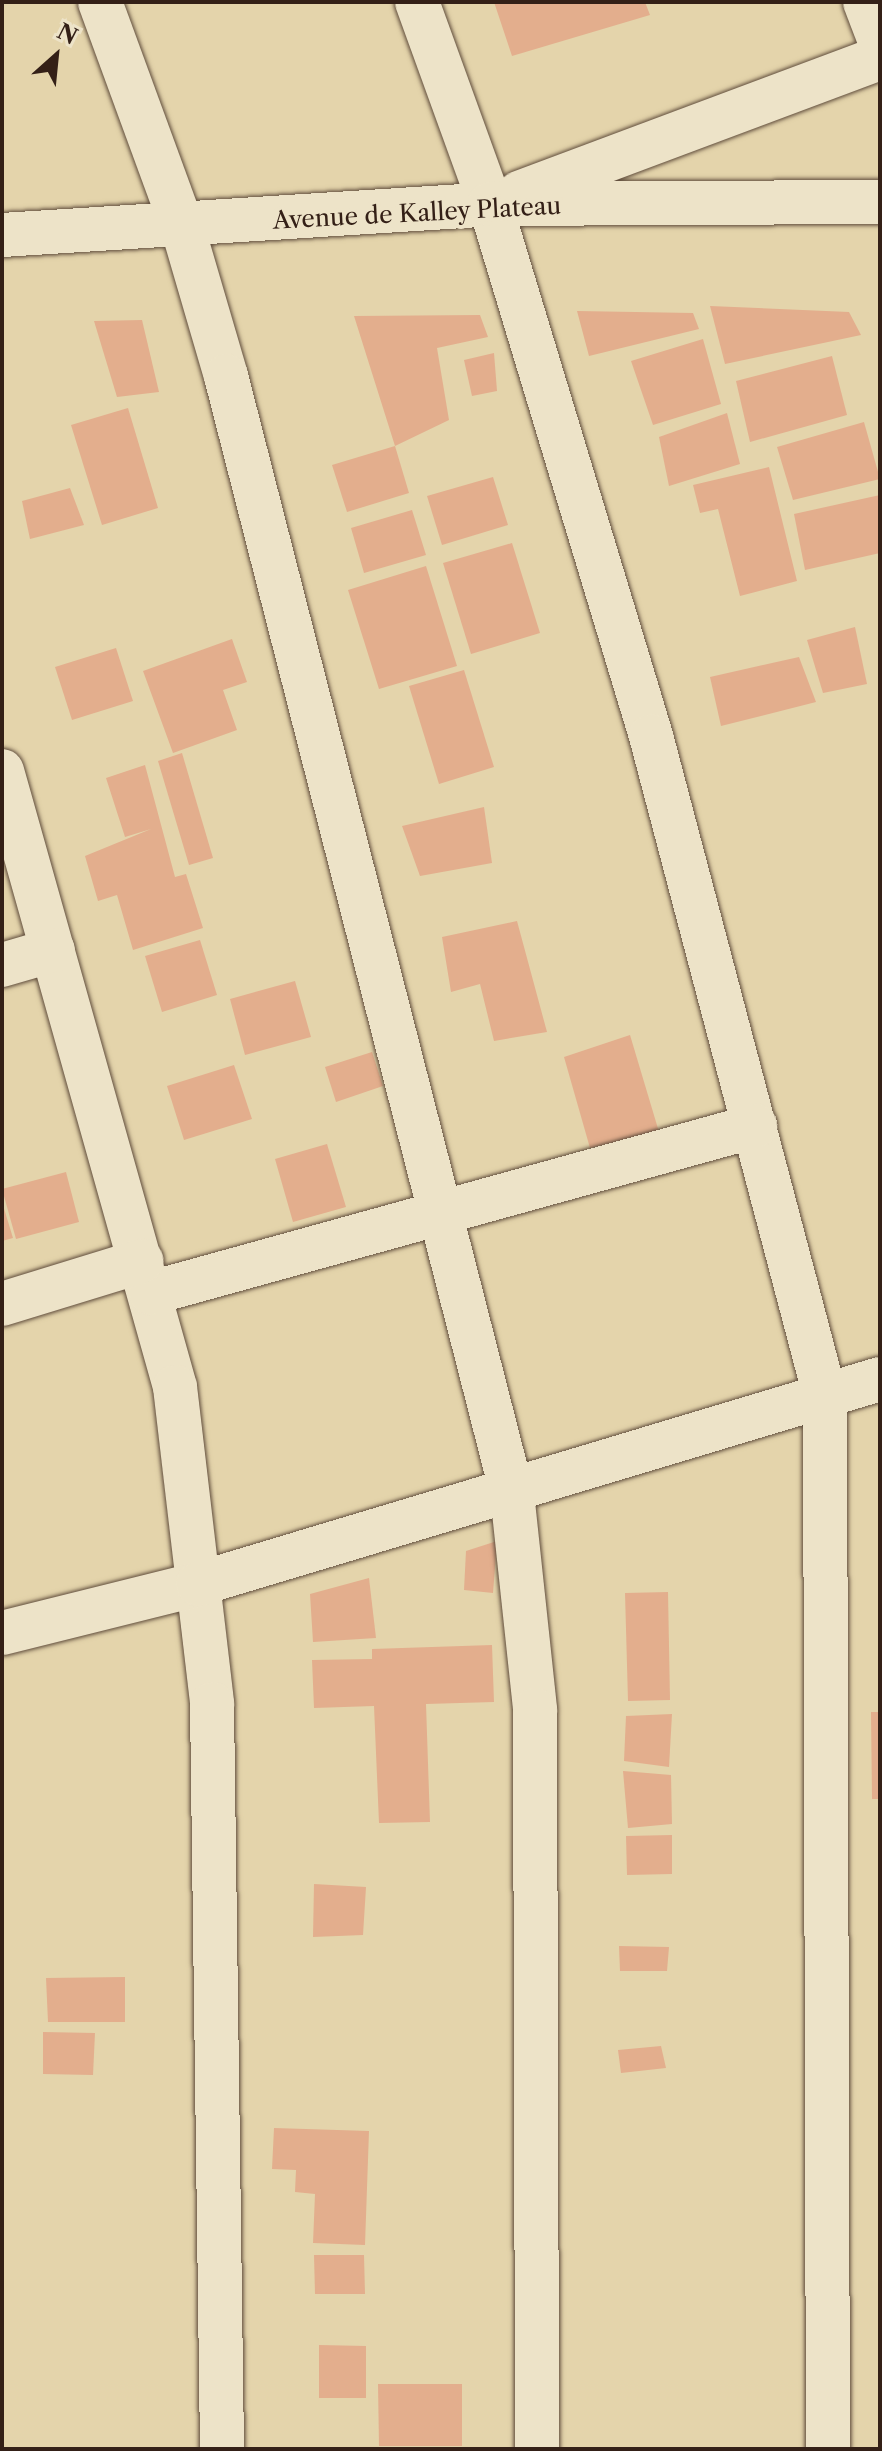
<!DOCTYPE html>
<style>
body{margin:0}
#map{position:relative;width:882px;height:2451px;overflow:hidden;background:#e4d4ab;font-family:"Libre Caslon Text",serif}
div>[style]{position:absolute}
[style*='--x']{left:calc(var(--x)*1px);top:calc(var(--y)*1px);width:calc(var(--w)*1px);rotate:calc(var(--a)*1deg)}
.building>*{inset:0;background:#e3ae8d}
.roads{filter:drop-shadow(0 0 2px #604d3c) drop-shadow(0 0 2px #604d3c)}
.street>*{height:44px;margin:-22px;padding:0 22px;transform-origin:22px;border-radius:22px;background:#ede3c8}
span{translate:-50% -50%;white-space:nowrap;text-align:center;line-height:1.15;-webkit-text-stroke:8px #ede3c8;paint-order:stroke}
.street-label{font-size:24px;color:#342017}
.frame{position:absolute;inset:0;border:4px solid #342017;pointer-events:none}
.north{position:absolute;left:16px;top:16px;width:80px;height:80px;-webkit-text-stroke:6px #ede3c8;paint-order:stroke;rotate:27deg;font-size:22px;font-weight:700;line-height:32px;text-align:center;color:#342017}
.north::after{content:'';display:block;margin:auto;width:28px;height:36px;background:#342017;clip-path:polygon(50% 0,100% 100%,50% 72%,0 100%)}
</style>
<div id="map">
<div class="building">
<div style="clip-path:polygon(494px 2px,645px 2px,650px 15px,512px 56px)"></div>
<div style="clip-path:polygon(710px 306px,849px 312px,861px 335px,725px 364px)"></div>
<div style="clip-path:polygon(577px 311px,693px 313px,699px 329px,589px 356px)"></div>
<div style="clip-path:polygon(480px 315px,488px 337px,437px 348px,449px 420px,395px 446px,354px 316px)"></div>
<div style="clip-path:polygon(142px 320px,159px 392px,117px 397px,94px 321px)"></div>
<div style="clip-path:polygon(703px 339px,721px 404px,653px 425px,631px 361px)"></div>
<div style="clip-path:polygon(494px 353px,497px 391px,472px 396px,464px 360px)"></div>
<div style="clip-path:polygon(832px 356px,847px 415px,750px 442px,736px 381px)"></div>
<div style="clip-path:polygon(128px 408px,158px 508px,102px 525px,71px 425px)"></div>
<div style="clip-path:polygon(727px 413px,740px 464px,669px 486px,659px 437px)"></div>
<div style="clip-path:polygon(864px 422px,880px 479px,793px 500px,777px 447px)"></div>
<div style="clip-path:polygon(395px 446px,409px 493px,347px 512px,332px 465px)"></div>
<div style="clip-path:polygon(769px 467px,797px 581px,740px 596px,718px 509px,700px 513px,693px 485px)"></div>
<div style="clip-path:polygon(493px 477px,508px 525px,442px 545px,427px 496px)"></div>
<div style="clip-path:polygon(70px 488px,84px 525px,30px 539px,22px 501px)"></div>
<div style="clip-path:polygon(880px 495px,880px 553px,805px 570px,794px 514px)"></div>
<div style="clip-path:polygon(412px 510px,426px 555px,364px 573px,351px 528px)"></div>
<div style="clip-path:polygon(512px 543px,540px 633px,471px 654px,443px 563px)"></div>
<div style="clip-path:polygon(426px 566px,457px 666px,379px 689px,348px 590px)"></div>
<div style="clip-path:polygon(855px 627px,867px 684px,823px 693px,807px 640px)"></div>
<div style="clip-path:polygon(232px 639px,247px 682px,223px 690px,237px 730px,173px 753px,143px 671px)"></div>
<div style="clip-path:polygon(116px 648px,133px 701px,72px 720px,55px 667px)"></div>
<div style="clip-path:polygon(799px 657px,816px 702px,721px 726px,710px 677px)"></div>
<div style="clip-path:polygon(464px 670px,494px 767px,439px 784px,409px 686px)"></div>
<div style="clip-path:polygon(182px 753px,213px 858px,189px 865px,158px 761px)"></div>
<div style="clip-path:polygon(145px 765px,175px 877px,186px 874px,203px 928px,133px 950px,117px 895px,98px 901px,85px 856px,151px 829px,125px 837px,106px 778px)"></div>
<div style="clip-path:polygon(484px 807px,492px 863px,420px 876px,402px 826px)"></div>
<div style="clip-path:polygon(517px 921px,547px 1032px,494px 1041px,480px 984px,451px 992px,442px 937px)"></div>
<div style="clip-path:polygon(200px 940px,217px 995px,162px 1012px,145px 956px)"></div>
<div style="clip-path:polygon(295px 981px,311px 1037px,245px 1055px,230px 999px)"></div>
<div style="clip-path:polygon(630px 1035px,659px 1132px,590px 1148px,564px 1057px)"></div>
<div style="clip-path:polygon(372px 1052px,383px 1086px,336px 1102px,325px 1067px)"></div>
<div style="clip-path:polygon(234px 1065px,252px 1119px,184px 1140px,167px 1086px)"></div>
<div style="clip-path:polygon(327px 1144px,346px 1207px,293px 1222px,275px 1159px)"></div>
<div style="clip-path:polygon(66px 1172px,79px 1222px,16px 1239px,2px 1189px)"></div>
<div style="clip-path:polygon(2px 1202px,13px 1238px,2px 1241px)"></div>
<div style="clip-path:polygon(497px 1541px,493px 1593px,464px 1590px,466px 1551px)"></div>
<div style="clip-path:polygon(369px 1578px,376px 1638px,313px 1642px,310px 1594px)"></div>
<div style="clip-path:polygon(668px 1592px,670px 1700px,628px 1701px,625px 1593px)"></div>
<div style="clip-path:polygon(492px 1645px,494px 1702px,426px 1704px,430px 1822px,379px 1823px,374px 1706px,314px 1708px,312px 1660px,372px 1659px,372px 1649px)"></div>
<div style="clip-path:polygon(871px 1712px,880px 1712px,880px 1799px,872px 1799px)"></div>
<div style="clip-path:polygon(672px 1714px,669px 1767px,624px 1761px,626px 1716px)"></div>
<div style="clip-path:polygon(623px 1771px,671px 1775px,672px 1824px,628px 1828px)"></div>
<div style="clip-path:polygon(672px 1835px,672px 1874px,627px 1875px,626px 1836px)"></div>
<div style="clip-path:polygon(314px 1884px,366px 1887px,363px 1935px,313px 1937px)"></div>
<div style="clip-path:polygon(619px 1946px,669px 1947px,667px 1971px,620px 1971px)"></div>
<div style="clip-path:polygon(125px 1977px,125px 2022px,48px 2022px,46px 1978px)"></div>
<div style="clip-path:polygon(43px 2032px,95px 2033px,93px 2075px,43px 2074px)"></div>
<div style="clip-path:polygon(661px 2046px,666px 2068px,621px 2073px,618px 2050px)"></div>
<div style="clip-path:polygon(274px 2128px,369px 2131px,365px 2245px,313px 2243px,315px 2194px,295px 2192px,296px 2170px,272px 2169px)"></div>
<div style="clip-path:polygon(314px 2255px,364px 2255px,365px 2294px,315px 2294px)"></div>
<div style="clip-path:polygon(319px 2345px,366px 2346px,366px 2398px,319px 2398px)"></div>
<div style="clip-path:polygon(378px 2384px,462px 2384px,462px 2446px,379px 2446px)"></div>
</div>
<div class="roads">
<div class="street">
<div style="--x:100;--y:2;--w:242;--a:69.9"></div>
<div style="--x:183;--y:229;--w:153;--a:73.7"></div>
<div style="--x:226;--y:376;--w:1153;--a:75.64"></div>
<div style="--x:512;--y:1493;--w:218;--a:83.9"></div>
<div style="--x:535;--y:1710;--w:739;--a:89.84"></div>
<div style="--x:417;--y:2;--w:215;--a:70.1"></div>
<div style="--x:490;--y:204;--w:556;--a:73.16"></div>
<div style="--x:651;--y:736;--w:683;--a:75.23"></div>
<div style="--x:825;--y:1396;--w:1053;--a:89.84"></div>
<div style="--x:865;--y:2;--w:42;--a:69"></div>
<div style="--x:519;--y:193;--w:385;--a:-20.5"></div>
<div style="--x:2;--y:235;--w:489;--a:-3.6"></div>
<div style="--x:490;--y:204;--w:390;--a:-0.3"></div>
<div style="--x:2;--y:771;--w:640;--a:74.31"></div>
<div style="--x:175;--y:1387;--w:319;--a:83.3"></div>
<div style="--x:212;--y:1704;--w:745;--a:89.23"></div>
<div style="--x:2;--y:965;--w:53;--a:-16.4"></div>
<div style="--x:151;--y:1293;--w:627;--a:-15.46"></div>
<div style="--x:2;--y:1304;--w:146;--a:-17.1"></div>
<div style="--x:2;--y:1633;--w:202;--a:-14"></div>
<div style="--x:198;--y:1584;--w:712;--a:-16.73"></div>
</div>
</div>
<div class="street-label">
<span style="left:417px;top:213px;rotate:-3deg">Avenue de Kalley Plateau</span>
</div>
<div class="frame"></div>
<div class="north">N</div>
</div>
